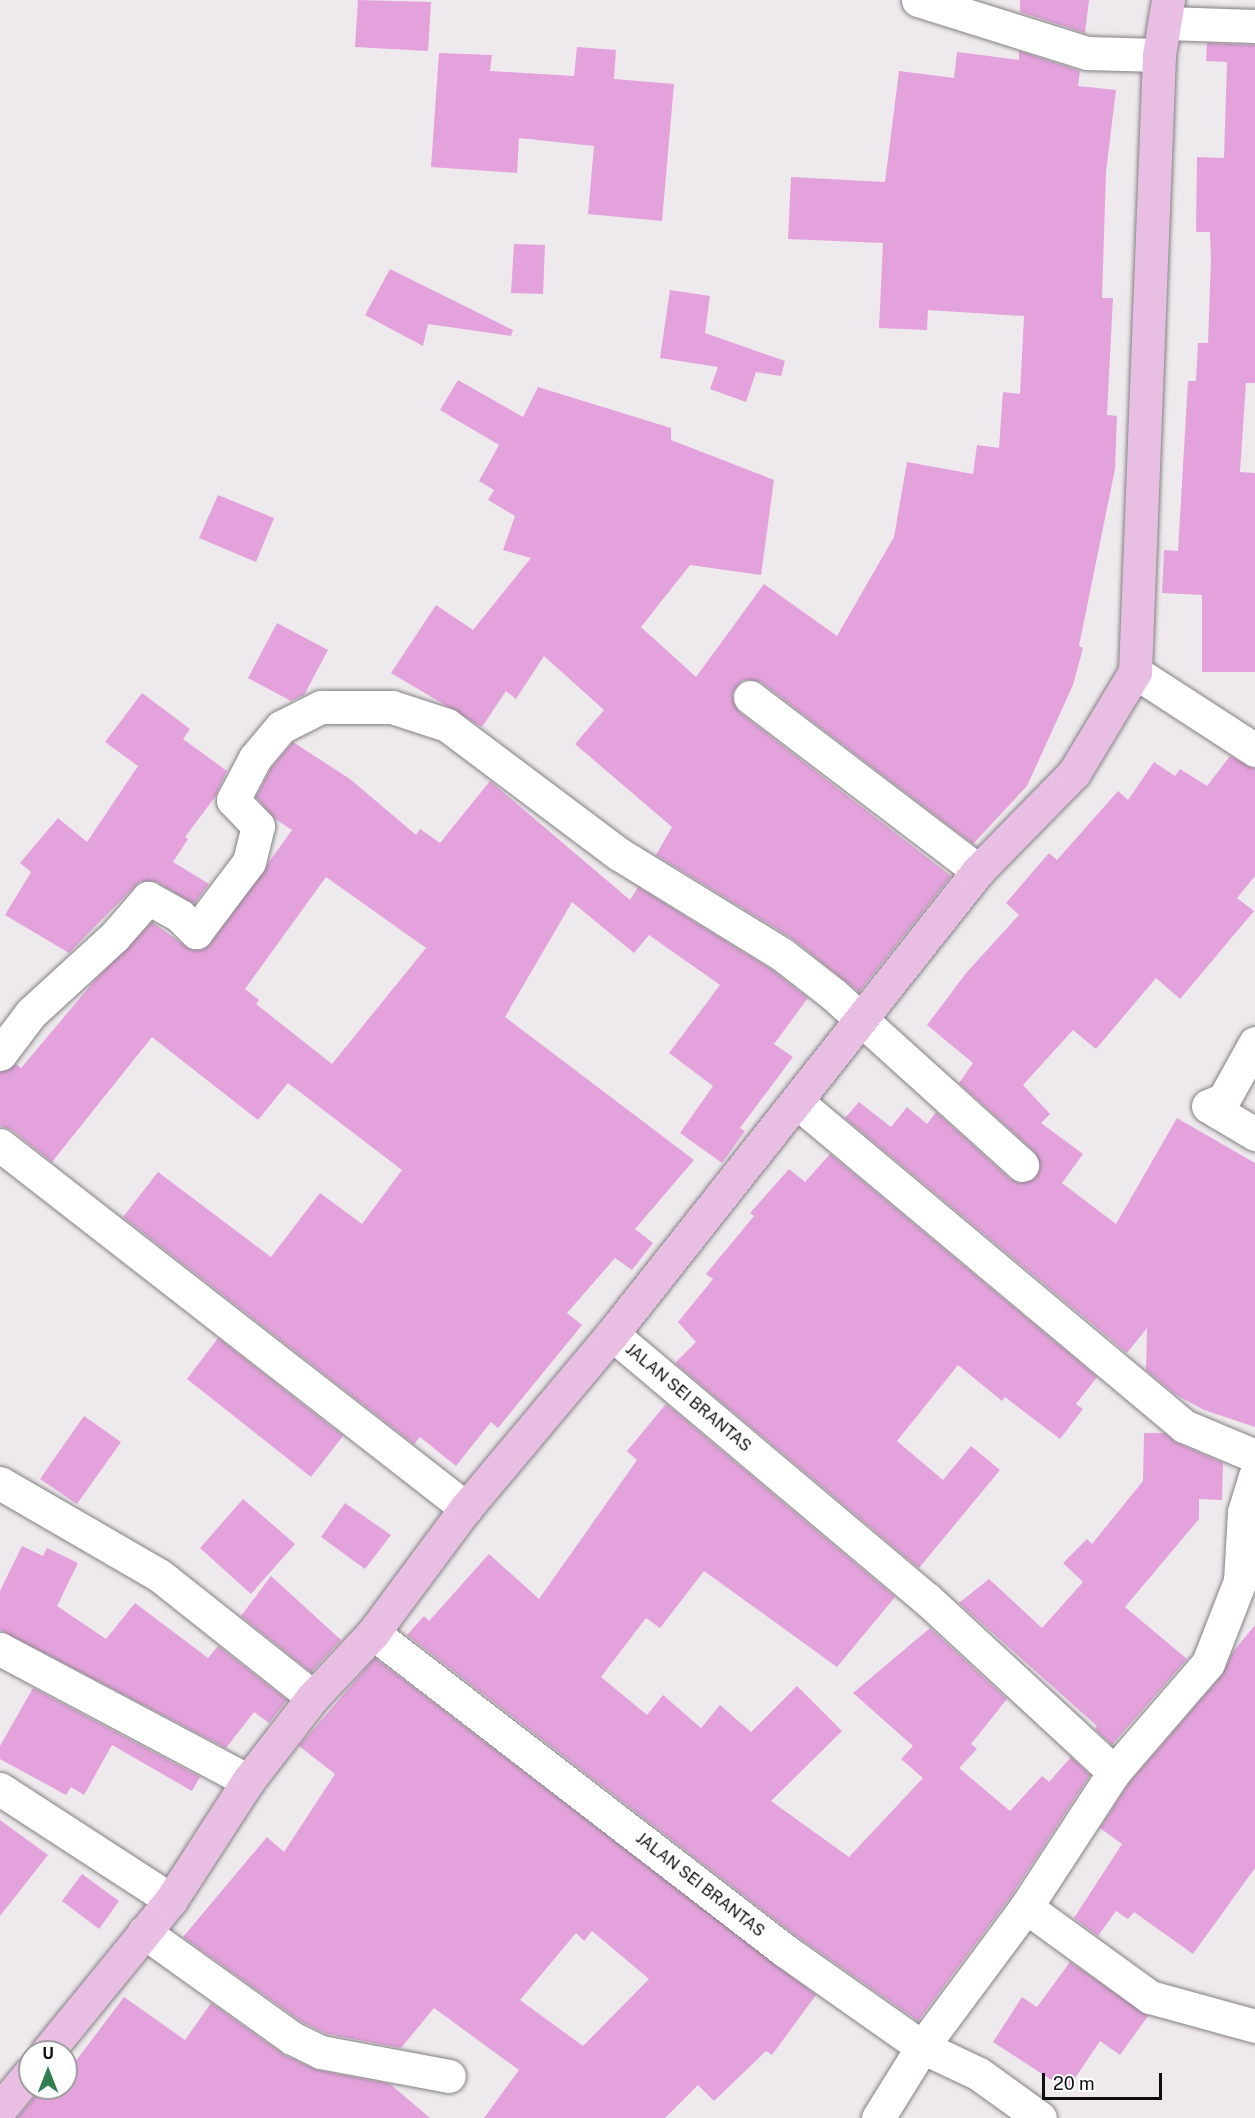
<!DOCTYPE html>
<style>
body{margin:0}
#map{position:relative;width:1255px;height:2118px;overflow:hidden;background:#eee9ed;font-family:"Public Sans",sans-serif}
div>[style]{position:absolute}
[style*='--x']{left:calc(var(--x)*1px);top:calc(var(--y)*1px);width:calc(var(--w)*1px);rotate:calc(var(--a)*1deg)}
.building>*{inset:0;background:#e4a2dc}
.roads{filter:drop-shadow(0 0 2px #848083) drop-shadow(0 0 2px #848083)}
.minor>*{height:33px;margin:-16.5px;padding:0 16.5px;transform-origin:16.5px;border-radius:16.5px;background:#fff}
.secondary>*{height:33px;margin:-16.5px;padding:0 16.5px;transform-origin:16.5px;border-radius:16.5px;background:#fff}
.primary>*{height:33px;margin:-16.5px;padding:0 16.5px;transform-origin:16.5px;border-radius:16.5px;background:#e8bfe3}
span{translate:-50% -50%;white-space:nowrap;text-align:center;line-height:1.15;-webkit-text-stroke:6px #fff;paint-order:stroke}
.street-label{font-size:16px;color:#0f0e0f}
.north{position:absolute;left:18px;top:2040px;width:60px;height:60px;box-sizing:border-box;background:#fff;border:2px solid #9f9f9f;border-radius:50%;rotate:0deg;font-size:16px;font-weight:700;line-height:24px;text-align:center;color:#0f0e0f}
.north::after{content:'';display:block;margin:auto;width:21px;height:27px;background:#307f4f;clip-path:polygon(50% 0,100% 100%,50% 72%,0 100%)}
.scale{position:absolute;left:1042px;top:2073px;width:120px;height:27px;box-sizing:border-box;border:3px solid #0f0e0f;border-top:0;padding-left:8px;font-size:18px;line-height:21px;white-space:nowrap;color:#0f0e0f;-webkit-text-stroke:4px #fff;paint-order:stroke}
</style>
<div id="map">
<div class="building">
<div style="clip-path:polygon(358px 0,431px 2px,428px 51px,355px 47px)"></div>
<div style="clip-path:polygon(1020px 0,1089px 0,1085px 33px,1020px 12px)"></div>
<div style="clip-path:polygon(1207px 43px,1255px 45px,1255px 383px,1246px 383px,1240px 472px,1255px 473px,1255px 672px,1202px 672px,1202px 595px,1162px 593px,1164px 550px,1178px 551px,1188px 381px,1196px 381px,1198px 343px,1208px 343px,1211px 259px,1210px 232px,1196px 232px,1197px 157px,1224px 158px,1227px 62px,1206px 61px)"></div>
<div style="clip-path:polygon(577px 47px,616px 50px,614px 79px,674px 84px,662px 221px,588px 214px,594px 146px,519px 138px,517px 173px,431px 167px,439px 53px,492px 55px,490px 71px,574px 76px)"></div>
<div style="clip-path:polygon(1019px 51px,1080px 71px,1078px 86px,1116px 90px,1106px 172px,1102px 298px,1113px 298px,1107px 415px,1117px 416px,1115px 469px,1079px 646px,1083px 648px,1073px 685px,1027px 786px,973px 844px,761px 682px,743px 680px,732px 694px,739px 712px,951px 876px,859px 992px,793px 939px,656px 855px,672px 827px,575px 744px,604px 710px,544px 656px,516px 699px,506px 691px,482px 727px,391px 673px,436px 605px,473px 630px,531px 558px,503px 550px,515px 516px,488px 500px,494px 490px,479px 481px,499px 445px,440px 410px,458px 380px,523px 417px,538px 387px,671px 428px,671px 440px,774px 480px,761px 575px,690px 565px,641px 627px,696px 677px,764px 584px,837px 636px,894px 537px,907px 462px,973px 474px,977px 445px,999px 448px,1003px 392px,1020px 394px,1024px 316px,928px 310px,927px 330px,879px 328px,883px 243px,788px 239px,791px 177px,885px 182px,899px 71px,954px 78px,957px 52px,1019px 60px)"></div>
<div style="clip-path:polygon(514px 244px,545px 245px,543px 294px,511px 293px)"></div>
<div style="clip-path:polygon(390px 269px,513px 330px,511px 336px,428px 324px,423px 346px,365px 315px)"></div>
<div style="clip-path:polygon(670px 290px,710px 296px,705px 333px,785px 361px,781px 376px,756px 372px,746px 402px,710px 389px,718px 367px,660px 358px)"></div>
<div style="clip-path:polygon(218px 495px,274px 518px,256px 562px,199px 538px)"></div>
<div style="clip-path:polygon(277px 623px,328px 650px,304px 695px,291px 701px,248px 678px)"></div>
<div style="clip-path:polygon(142px 693px,190px 729px,183px 739px,227px 771px,215px 797px,185px 837px,188px 839px,173px 862px,209px 884px,194px 904px,157px 882px,140px 881px,69px 953px,5px 915px,31px 872px,20px 863px,58px 818px,87px 842px,138px 766px,105px 742px)"></div>
<div style="clip-path:polygon(evenodd,293px 742px,350px 779px,416px 835px,420px 829px,440px 843px,490px 781px,630px 900px,638px 887px,772px 970px,808px 998px,774px 1044px,793px 1057px,740px 1128px,745px 1131px,722px 1163px,680px 1133px,713px 1086px,669px 1053px,720px 985px,649px 935px,634px 953px,572px 902px,505px 1017px,694px 1160px,635px 1229px,653px 1243px,632px 1270px,615px 1258px,567px 1313px,582px 1325px,498px 1428px,491px 1422px,456px 1466px,420px 1437px,414px 1444px,123px 1217px,158px 1172px,271px 1257px,320px 1193px,362px 1224px,402px 1170px,288px 1083px,258px 1120px,152px 1037px,52px 1162px,12px 1130px,0 1126px,0 1072px,16px 1064px,21px 1068px,96px 979px,152px 922px,191px 950px,202px 950px,211px 943px,292px 830px,275px 819px,256px 797px,271px 768px,293px 742px,326px 877px,426px 948px,332px 1064px,256px 1004px,259px 1000px,245px 989px,326px 877px)"></div>
<div style="clip-path:polygon(1230px 756px,1255px 769px,1255px 876px,1237px 898px,1254px 911px,1180px 999px,1156px 978px,1096px 1049px,1073px 1030px,1023px 1085px,1050px 1114px,1041px 1123px,1083px 1154px,1062px 1183px,1116px 1224px,1177px 1118px,1255px 1163px,1255px 1427px,1204px 1410px,1175px 1394px,1146px 1370px,1147px 1328px,1127px 1353px,845px 1118px,859px 1102px,891px 1127px,907px 1107px,927px 1124px,936px 1112px,1010px 1179px,1019px 1183px,1035px 1178px,1040px 1168px,1035px 1152px,959px 1083px,973px 1063px,927px 1025px,967px 972px,1019px 915px,1006px 903px,1049px 853px,1057px 860px,1118px 791px,1128px 800px,1154px 762px,1175px 776px,1180px 769px,1207px 786px)"></div>
<div style="clip-path:polygon(830px 1154px,1097px 1377px,1076px 1404px,1083px 1409px,1060px 1439px,1005px 1397px,1002px 1401px,958px 1365px,897px 1441px,943px 1480px,971px 1446px,1000px 1470px,919px 1568px,675px 1363px,696px 1342px,678px 1322px,713px 1279px,706px 1274px,754px 1216px,750px 1213px,789px 1169px,805px 1182px)"></div>
<div style="clip-path:polygon(218px 1338px,343px 1436px,311px 1477px,187px 1379px)"></div>
<div style="clip-path:polygon(666px 1404px,895px 1597px,837px 1667px,704px 1571px,660px 1628px,646px 1618px,601px 1677px,647px 1715px,663px 1695px,701px 1728px,720px 1705px,751px 1732px,797px 1686px,842px 1731px,771px 1801px,849px 1857px,923px 1778px,901px 1759px,913px 1746px,853px 1693px,930px 1628px,1007px 1699px,971px 1744px,977px 1749px,959px 1768px,1010px 1811px,1042px 1776px,1049px 1782px,1071px 1757px,1090px 1775px,1011px 1896px,918px 2021px,795px 1935px,407px 1635px,424px 1616px,429px 1621px,489px 1554px,539px 1599px,637px 1460px,627px 1451px)"></div>
<div style="clip-path:polygon(84px 1416px,121px 1442px,77px 1504px,40px 1479px)"></div>
<div style="clip-path:polygon(1144px 1433px,1164px 1433px,1177px 1443px,1223px 1463px,1222px 1500px,1199px 1499px,1199px 1519px,1125px 1607px,1187px 1659px,1112px 1745px,1095px 1729px,1097px 1726px,959px 1603px,989px 1579px,1042px 1628px,1083px 1582px,1063px 1563px,1087px 1539px,1092px 1544px,1143px 1481px)"></div>
<div style="clip-path:polygon(243px 1499px,295px 1544px,251px 1594px,200px 1548px)"></div>
<div style="clip-path:polygon(345px 1503px,391px 1535px,365px 1569px,321px 1537px)"></div>
<div style="clip-path:polygon(22px 1546px,43px 1556px,47px 1548px,78px 1563px,57px 1606px,106px 1639px,135px 1603px,208px 1658px,218px 1646px,287px 1700px,269px 1723px,254px 1712px,226px 1748px,0 1630px,0 1591px)"></div>
<div style="clip-path:polygon(271px 1576px,341px 1640px,311px 1672px,241px 1616px)"></div>
<div style="clip-path:polygon(1255px 1625px,1255px 1868px,1193px 1954px,1134px 1912px,1128px 1919px,1116px 1911px,1098px 1936px,1074px 1918px,1122px 1844px,1100px 1828px,1129px 1783px,1222px 1675px,1232px 1653px)"></div>
<div style="clip-path:polygon(evenodd,375px 1658px,816px 1995px,772px 2055px,766px 2051px,714px 2101px,698px 2085px,665px 2118px,484px 2118px,519px 2070px,434px 2008px,401px 2048px,327px 2034px,302px 2022px,183px 1937px,267px 1837px,284px 1852px,335px 1774px,299px 1746px,375px 1658px,592px 1931px,649px 1979px,583px 2046px,520px 2000px,576px 1933px,584px 1941px,592px 1931px)"></div>
<div style="clip-path:polygon(33px 1688px,200px 1777px,192px 1791px,112px 1745px,84px 1795px,71px 1787px,66px 1795px,0 1759px,0 1746px)"></div>
<div style="clip-path:polygon(0 1820px,48px 1855px,0 1916px)"></div>
<div style="clip-path:polygon(82px 1874px,119px 1901px,99px 1929px,62px 1901px)"></div>
<div style="clip-path:polygon(1070px 1962px,1148px 2016px,1120px 2055px,1100px 2041px,1067px 2090px,993px 2042px,1022px 1997px,1037px 2007px)"></div>
<div style="clip-path:polygon(124px 1997px,185px 2040px,211px 2003px,284px 2055px,317px 2070px,390px 2084px,430px 2118px,17px 2118px,42px 2088px,66px 2088px,66px 2074px)"></div>
</div>
<div class="roads">
<div class="minor">
<div style="--x:918;--y:0;--w:177;--a:17.4"></div>
<div style="--x:1087;--y:53;--w:72;--a:1.6"></div>
<div style="--x:1166;--y:23;--w:89;--a:1.9"></div>
<div style="--x:750;--y:697;--w:287;--a:37.3"></div>
<div style="--x:1255;--y:1043;--w:64;--a:119"></div>
<div style="--x:1224;--y:1099;--w:17;--a:156"></div>
<div style="--x:1208;--y:1106;--w:55;--a:30.8"></div>
<div style="--x:0;--y:1054;--w:51;--a:-52.9"></div>
<div style="--x:31;--y:1013;--w:113;--a:-42.5"></div>
<div style="--x:114;--y:937;--w:52;--a:-48.9"></div>
<div style="--x:148;--y:898;--w:37;--a:29"></div>
<div style="--x:180;--y:916;--w:23;--a:45"></div>
<div style="--x:196;--y:932;--w:88;--a:-52.9"></div>
<div style="--x:249;--y:862;--w:37;--a:-76"></div>
<div style="--x:258;--y:826;--w:36;--a:-134"></div>
<div style="--x:233;--y:800;--w:47;--a:-62.4"></div>
<div style="--x:255;--y:758;--w:40;--a:-50"></div>
<div style="--x:281;--y:727;--w:45;--a:-26.6"></div>
<div style="--x:321;--y:707;--w:71;--a:0"></div>
<div style="--x:392;--y:707;--w:58;--a:18.1"></div>
<div style="--x:447;--y:725;--w:215;--a:36.9"></div>
<div style="--x:619;--y:854;--w:193;--a:31.6"></div>
<div style="--x:783;--y:955;--w:63;--a:38"></div>
<div style="--x:833;--y:994;--w:255;--a:42.1"></div>
<div style="--x:797;--y:1102;--w:505;--a:39.94"></div>
<div style="--x:1184;--y:1426;--w:77;--a:22.9"></div>
<div style="--x:0;--y:1145;--w:591;--a:37.92"></div>
<div style="--x:612;--y:1334;--w:412;--a:40.1"></div>
<div style="--x:927;--y:1599;--w:255;--a:42.8"></div>
<div style="--x:0;--y:1483;--w:184;--a:30.1"></div>
<div style="--x:159;--y:1575;--w:196;--a:38.4"></div>
<div style="--x:373;--y:1633;--w:519;--a:37.64"></div>
<div style="--x:784;--y:1950;--w:169;--a:35.1"></div>
<div style="--x:922;--y:2047;--w:63;--a:25.3"></div>
<div style="--x:979;--y:2074;--w:75;--a:35.8"></div>
<div style="--x:0;--y:1649;--w:281;--a:28"></div>
<div style="--x:0;--y:1789;--w:204;--a:33"></div>
<div style="--x:1026;--y:1907;--w:153;--a:36"></div>
<div style="--x:1150;--y:1997;--w:109;--a:15.4"></div>
<div style="--x:144;--y:1932;--w:182;--a:35.6"></div>
<div style="--x:292;--y:2038;--w:32;--a:26"></div>
<div style="--x:321;--y:2052;--w:130;--a:10.6"></div>
<div style="--x:878;--y:2118;--w:84;--a:-58.2"></div>
<div style="--x:922;--y:2047;--w:174;--a:-53.4"></div>
<div style="--x:1026;--y:1907;--w:161;--a:-56.9"></div>
<div style="--x:1114;--y:1772;--w:144;--a:-49.2"></div>
<div style="--x:1208;--y:1663;--w:88;--a:-68.7"></div>
<div style="--x:1240;--y:1581;--w:69;--a:-86.7"></div>
<div style="--x:1244;--y:1512;--w:38;--a:-73"></div>
</div>
<div class="secondary">
<div style="--x:1135;--y:672;--w:143;--a:33"></div>
</div>
<div class="primary">
<div style="--x:47;--y:2052;--w:196;--a:-50.8"></div>
<div style="--x:171;--y:1900;--w:142;--a:-57.1"></div>
<div style="--x:248;--y:1781;--w:106;--a:-52.3"></div>
<div style="--x:313;--y:1697;--w:88;--a:-46.8"></div>
<div style="--x:373;--y:1633;--w:156;--a:-53.4"></div>
<div style="--x:466;--y:1508;--w:227;--a:-50"></div>
<div style="--x:612;--y:1334;--w:590;--a:-51.67"></div>
<div style="--x:978;--y:871;--w:137;--a:-45.6"></div>
<div style="--x:1074;--y:773;--w:118;--a:-58.9"></div>
<div style="--x:1135;--y:672;--w:617;--a:-87.77"></div>
<div style="--x:1159;--y:55;--w:56;--a:-80.7"></div>
<div style="--x:0;--y:2109;--w:47;--a:-50.2"></div>
</div>
</div>
<div class="street-label">
<span style="left:688px;top:1398px;rotate:40deg">JALAN SEI BRANTAS</span>
<span style="left:700px;top:1885px;rotate:38deg">JALAN SEI BRANTAS</span>
</div>
<div class="north">U</div>
<div class="scale">20 m</div>
</div>
